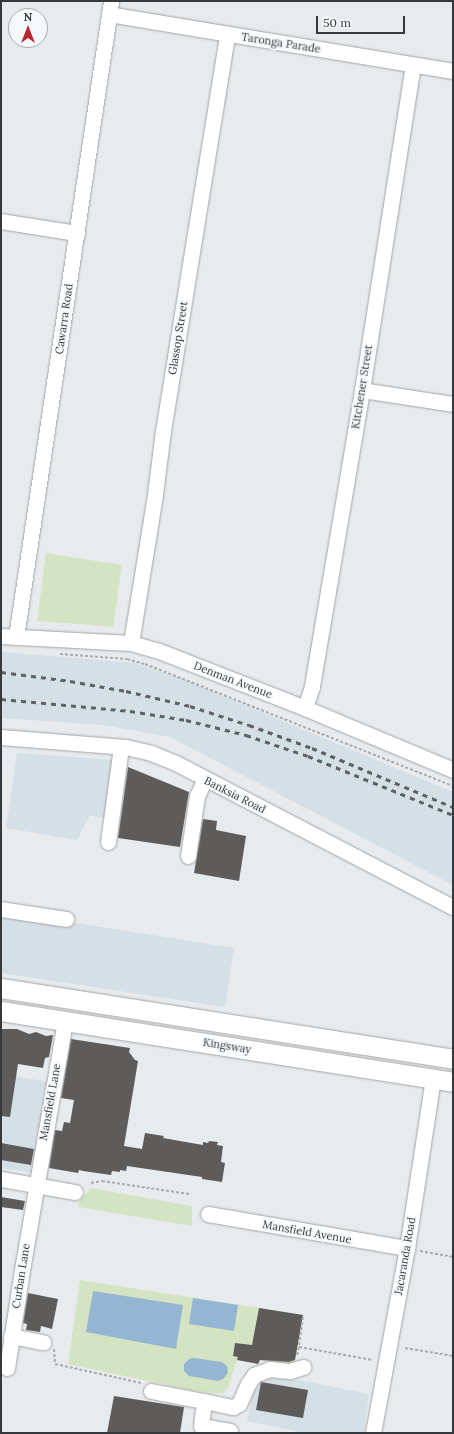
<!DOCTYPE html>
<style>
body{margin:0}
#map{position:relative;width:454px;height:1434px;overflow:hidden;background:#e8ebee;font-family:Lora,serif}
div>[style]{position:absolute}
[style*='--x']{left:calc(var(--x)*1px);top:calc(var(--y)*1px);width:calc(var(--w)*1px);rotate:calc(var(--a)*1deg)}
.built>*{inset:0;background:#d5dfe6}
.green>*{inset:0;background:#d4e3c2}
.water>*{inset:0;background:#95b6d3}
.building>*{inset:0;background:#5e5c5a}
.path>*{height:2px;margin-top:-1px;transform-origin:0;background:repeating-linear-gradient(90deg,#aaadaf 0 3px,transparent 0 5px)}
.roads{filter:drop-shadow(0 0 1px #a1a4a6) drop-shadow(0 0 1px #a1a4a6)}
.minor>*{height:15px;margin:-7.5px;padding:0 7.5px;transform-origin:7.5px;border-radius:7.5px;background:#fff}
.major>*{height:19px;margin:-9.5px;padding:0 9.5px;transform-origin:9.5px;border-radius:9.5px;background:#fff}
.rail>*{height:3px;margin-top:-1.5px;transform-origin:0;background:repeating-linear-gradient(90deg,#606163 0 5px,transparent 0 10px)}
span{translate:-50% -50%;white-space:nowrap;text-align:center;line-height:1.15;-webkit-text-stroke:4px #f5f9fb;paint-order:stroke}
.street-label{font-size:11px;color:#373839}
.frame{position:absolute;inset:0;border:2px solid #373839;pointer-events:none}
.north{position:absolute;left:8px;top:8px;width:40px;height:40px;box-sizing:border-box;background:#f5f9fb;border:1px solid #a9acad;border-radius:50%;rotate:0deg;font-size:11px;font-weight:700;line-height:16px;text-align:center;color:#373839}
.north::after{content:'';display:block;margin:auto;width:14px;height:18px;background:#b92830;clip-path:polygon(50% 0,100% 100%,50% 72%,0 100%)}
.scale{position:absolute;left:316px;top:16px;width:89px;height:18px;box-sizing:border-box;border:2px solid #373839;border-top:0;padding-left:5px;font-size:12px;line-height:14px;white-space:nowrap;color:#373839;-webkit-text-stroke:3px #f5f9fb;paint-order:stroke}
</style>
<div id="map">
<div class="built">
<div style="clip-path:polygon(1px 652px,135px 663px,182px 679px,453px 792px,453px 885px,170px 737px,103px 725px,1px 718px)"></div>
<div style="clip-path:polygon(17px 753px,115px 760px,106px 819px,90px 815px,77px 840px,6px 828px)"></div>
<div style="clip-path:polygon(1px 911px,234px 948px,225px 1007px,1px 973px)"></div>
<div style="clip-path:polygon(1px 1074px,50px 1082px,33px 1173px,1px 1168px)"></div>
<div style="clip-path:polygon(255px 1378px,299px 1380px,369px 1394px,364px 1433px,305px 1433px,247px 1421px)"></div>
</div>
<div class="green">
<div style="clip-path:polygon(46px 553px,122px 565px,113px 627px,37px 621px)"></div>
<div style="clip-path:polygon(91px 1188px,192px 1206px,192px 1226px,78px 1207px,79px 1201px)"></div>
<div style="clip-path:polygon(80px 1280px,303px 1315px,294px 1366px,260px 1360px,259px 1364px,237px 1360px,228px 1388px,222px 1394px,190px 1390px,68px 1364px)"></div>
</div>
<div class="water">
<div style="clip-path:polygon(93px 1291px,183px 1305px,176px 1349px,86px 1332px)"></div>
<div style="clip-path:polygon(193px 1298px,238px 1305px,234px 1331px,189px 1324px)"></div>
<div style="clip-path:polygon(194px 1358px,222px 1362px,227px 1366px,228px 1373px,223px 1379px,218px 1381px,189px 1376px,184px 1371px,184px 1364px,189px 1359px)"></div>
</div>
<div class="building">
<div style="clip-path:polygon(128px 767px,189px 792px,180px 847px,118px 838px)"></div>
<div style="clip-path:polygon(203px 819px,217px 821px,216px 830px,246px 836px,239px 881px,194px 873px)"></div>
<div style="clip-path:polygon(1px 1029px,17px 1029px,29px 1034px,36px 1032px,46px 1036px,53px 1035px,49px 1057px,45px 1058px,43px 1068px,18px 1064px,10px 1117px,1px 1116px)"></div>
<div style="clip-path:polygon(71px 1039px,130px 1048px,129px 1052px,135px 1060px,138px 1061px,124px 1146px,142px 1149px,145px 1133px,164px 1136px,163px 1138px,203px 1145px,203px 1142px,208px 1143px,209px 1141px,218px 1142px,217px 1145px,223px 1146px,221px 1162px,225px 1163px,222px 1182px,202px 1179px,202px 1177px,127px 1166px,126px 1171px,120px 1170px,120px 1172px,112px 1171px,111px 1175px,83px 1171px,79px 1170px,78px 1173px,49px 1168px,55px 1130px,62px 1131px,64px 1122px,70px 1123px,74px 1100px,61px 1098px)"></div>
<div style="clip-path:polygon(1px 1143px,34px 1149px,31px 1165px,1px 1160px)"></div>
<div style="clip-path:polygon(1px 1197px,25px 1201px,23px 1210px,1px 1207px)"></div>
<div style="clip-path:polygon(28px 1293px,58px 1299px,52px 1329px,41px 1326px,40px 1332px,26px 1330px,27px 1324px,23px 1323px)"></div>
<div style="clip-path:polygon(259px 1308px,303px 1315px,295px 1360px,289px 1362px,260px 1360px,258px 1364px,237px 1360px,238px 1357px,233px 1356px,235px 1343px,252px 1345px)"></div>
<div style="clip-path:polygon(261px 1382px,308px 1390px,303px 1418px,256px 1410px)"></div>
<div style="clip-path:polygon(114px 1396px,184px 1407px,180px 1433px,107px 1433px)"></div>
</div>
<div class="path">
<div style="--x:60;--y:654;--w:67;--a:4.3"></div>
<div style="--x:127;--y:659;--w:19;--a:16"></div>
<div style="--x:145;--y:664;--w:331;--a:21.6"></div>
<div style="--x:91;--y:1183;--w:11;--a:-10"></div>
<div style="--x:102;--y:1181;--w:88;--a:8.5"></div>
<div style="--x:420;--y:1251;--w:34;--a:10"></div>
<div style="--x:303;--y:1317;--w:30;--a:98"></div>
<div style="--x:299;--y:1347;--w:75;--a:10"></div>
<div style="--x:405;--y:1348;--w:49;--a:9.5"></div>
<div style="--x:54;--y:1349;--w:15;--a:86"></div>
<div style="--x:55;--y:1364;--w:88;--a:12.5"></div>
<div style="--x:297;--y:1355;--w:8;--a:-76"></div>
</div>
<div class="roads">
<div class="minor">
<div style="--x:109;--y:14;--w:349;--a:9.4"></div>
<div style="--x:1;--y:221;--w:77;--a:9"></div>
<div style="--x:362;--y:390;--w:92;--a:8.7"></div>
<div style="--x:1;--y:636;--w:130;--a:3.1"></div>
<div style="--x:131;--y:643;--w:29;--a:16"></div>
<div style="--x:159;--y:651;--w:157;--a:21.3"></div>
<div style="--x:305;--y:708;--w:160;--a:22.7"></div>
<div style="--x:16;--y:637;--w:643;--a:-81.5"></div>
<div style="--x:131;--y:643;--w:151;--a:-80.8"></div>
<div style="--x:155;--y:494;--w:64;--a:-82.8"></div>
<div style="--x:163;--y:431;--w:402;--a:-80.8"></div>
<div style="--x:305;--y:708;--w:23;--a:-72"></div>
<div style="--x:312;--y:686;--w:300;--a:-80.4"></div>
<div style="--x:362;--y:390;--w:329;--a:-81.1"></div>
<div style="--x:1;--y:737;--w:125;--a:4.6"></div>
<div style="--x:126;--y:747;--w:26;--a:13"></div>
<div style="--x:151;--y:753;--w:27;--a:22"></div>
<div style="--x:176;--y:763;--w:312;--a:27.5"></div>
<div style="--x:108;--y:842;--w:96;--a:-82.2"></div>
<div style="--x:188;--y:856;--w:61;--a:-81.5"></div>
<div style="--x:197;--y:796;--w:19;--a:-65"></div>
<div style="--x:1;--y:909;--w:66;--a:8.7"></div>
<div style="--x:1;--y:1179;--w:75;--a:10"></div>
<div style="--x:208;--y:1214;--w:202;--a:9.7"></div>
<div style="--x:11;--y:1336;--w:33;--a:11"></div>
<div style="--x:7;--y:1368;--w:105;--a:-81.3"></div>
<div style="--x:23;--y:1264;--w:248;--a:-80.2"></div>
<div style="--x:151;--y:1391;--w:54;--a:10.7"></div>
<div style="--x:230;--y:1431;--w:29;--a:-170"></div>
<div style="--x:201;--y:1426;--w:25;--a:-83"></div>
<div style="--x:204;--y:1401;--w:30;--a:12"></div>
<div style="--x:233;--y:1407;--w:7;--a:-27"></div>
<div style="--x:239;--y:1404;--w:22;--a:-66"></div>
<div style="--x:248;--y:1384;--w:11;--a:-56"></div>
<div style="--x:254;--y:1375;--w:17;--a:-21"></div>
<div style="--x:270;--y:1369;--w:20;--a:6"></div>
<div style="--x:290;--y:1371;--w:14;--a:-17"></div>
<div style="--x:373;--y:1433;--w:188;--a:-79.6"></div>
<div style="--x:407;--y:1248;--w:171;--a:-81.3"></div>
</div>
<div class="major">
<div style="--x:1;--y:988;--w:458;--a:8.9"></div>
<div style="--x:1;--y:1011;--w:458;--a:8.9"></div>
</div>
</div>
<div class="rail">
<div style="--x:1;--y:672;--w:70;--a:7.4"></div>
<div style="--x:70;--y:681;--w:57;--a:10.1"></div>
<div style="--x:126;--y:691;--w:66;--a:13.2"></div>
<div style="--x:190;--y:706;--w:62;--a:17.9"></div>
<div style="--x:249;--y:725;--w:67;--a:20.1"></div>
<div style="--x:312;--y:748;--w:153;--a:22.7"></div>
<div style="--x:1;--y:699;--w:130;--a:5.3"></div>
<div style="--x:130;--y:711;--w:57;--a:9.1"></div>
<div style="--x:186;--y:720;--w:62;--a:14"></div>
<div style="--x:246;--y:735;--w:65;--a:18.7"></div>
<div style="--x:308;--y:756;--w:157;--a:22.1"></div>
</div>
<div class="street-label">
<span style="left:281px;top:43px;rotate:9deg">Taronga Parade</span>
<span style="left:64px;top:319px;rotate:-82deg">Cawarra Road</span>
<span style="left:178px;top:338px;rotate:-81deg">Glassop Street</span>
<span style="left:362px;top:387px;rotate:-81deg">Kitchener Street</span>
<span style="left:233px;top:680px;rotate:21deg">Denman Avenue</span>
<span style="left:235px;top:795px;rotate:27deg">Banksia Road</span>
<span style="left:227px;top:1046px;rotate:9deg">Kingsway</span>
<span style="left:50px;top:1102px;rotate:-80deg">Mansfield Lane</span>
<span style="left:307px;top:1232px;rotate:10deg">Mansfield Avenue</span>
<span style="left:405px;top:1256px;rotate:-80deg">Jacaranda Road</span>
<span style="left:21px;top:1276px;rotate:-81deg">Curban Lane</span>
</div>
<div class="frame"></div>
<div class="north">N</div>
<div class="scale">50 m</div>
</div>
